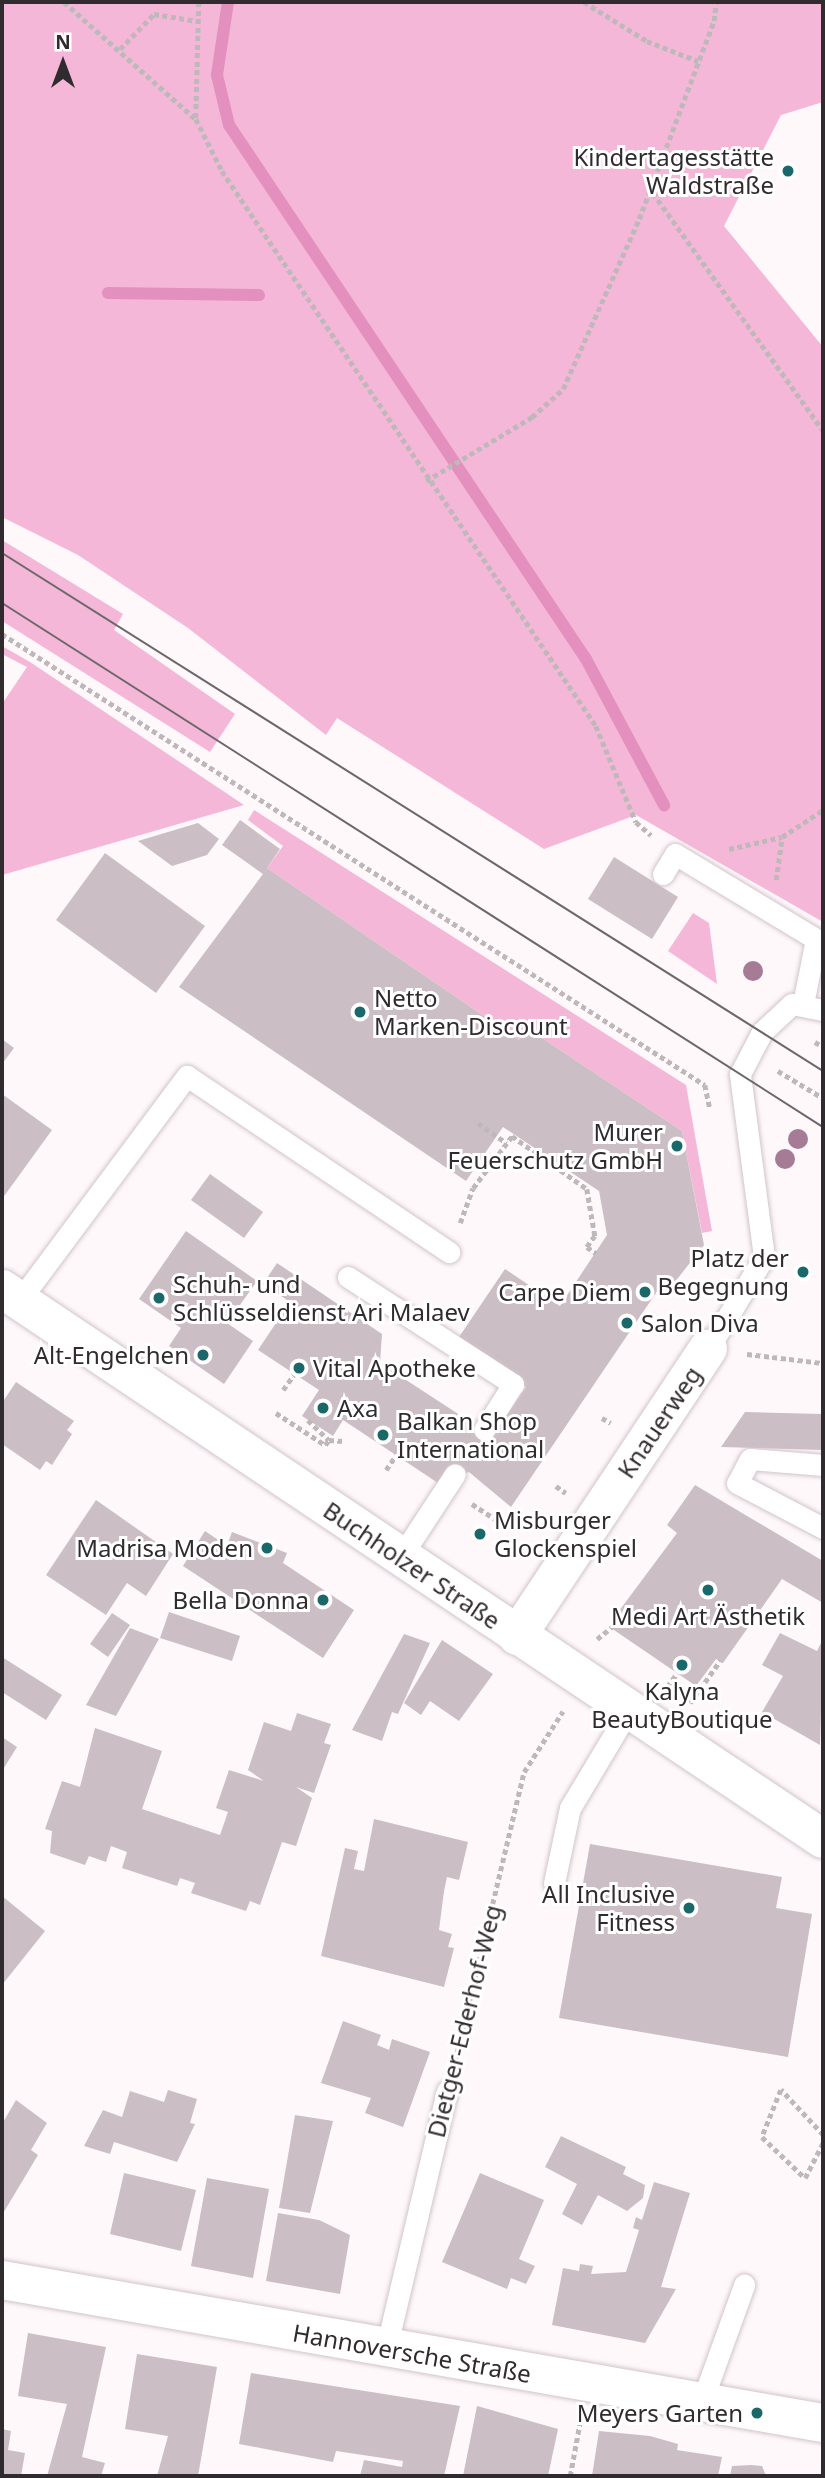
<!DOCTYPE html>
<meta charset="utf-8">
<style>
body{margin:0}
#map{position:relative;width:825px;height:2478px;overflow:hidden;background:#fef8fb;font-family:"Noto Sans",sans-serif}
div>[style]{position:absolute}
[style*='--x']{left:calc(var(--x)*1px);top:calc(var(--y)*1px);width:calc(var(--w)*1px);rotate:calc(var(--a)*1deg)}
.green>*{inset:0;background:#f4b7d7}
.stream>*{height:12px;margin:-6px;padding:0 6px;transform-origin:6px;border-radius:6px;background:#e390be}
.building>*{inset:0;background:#cbbec4}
.path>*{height:4.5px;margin-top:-2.25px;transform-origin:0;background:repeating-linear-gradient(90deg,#beb8bb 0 5px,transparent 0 8.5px)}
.roads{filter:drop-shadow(0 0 2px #d1c4ca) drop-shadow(0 0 2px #d1c4ca)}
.lane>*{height:21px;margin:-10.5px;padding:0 10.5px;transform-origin:10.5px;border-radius:10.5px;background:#fff}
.street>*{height:38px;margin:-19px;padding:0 19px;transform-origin:19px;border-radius:19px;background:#fff}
.secondary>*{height:38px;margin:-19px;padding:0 19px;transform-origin:19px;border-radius:19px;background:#fff}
.tram>*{height:2px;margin:-1px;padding:0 1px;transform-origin:1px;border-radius:1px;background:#6c676a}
.trees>*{width:20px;height:20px;margin:-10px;border-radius:50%;background:#a57b95}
.dots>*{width:19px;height:19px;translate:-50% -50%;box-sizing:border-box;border:4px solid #fff;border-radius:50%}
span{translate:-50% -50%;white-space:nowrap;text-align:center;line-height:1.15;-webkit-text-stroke:6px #fff;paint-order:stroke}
.poi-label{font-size:24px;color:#302b2e}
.right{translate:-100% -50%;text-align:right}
.left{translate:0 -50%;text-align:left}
.street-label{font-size:24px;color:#302b2e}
.frame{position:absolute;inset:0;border:4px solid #302b2e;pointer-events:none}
.north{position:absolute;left:28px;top:28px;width:70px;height:70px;-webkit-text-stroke:5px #fff;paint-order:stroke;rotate:0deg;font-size:19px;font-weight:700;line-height:28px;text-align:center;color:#302b2e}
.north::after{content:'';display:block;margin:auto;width:24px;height:32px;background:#302b2e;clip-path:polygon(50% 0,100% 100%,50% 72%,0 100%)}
</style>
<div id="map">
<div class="green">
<div style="clip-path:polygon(2px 2px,823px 2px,823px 102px,781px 115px,724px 226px,823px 347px,823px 922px,636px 815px,544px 849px,337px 718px,326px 735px,188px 628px,78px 555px,2px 517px)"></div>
<div style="clip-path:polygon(2px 540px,123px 614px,114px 630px,235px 714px,210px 752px,2px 621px)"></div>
<div style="clip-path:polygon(2px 646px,30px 662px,244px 805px,2px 875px,2px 704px,27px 667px,2px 654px)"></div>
<div style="clip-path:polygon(254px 810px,686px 1085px,712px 1231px,702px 1233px,682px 1131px,527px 1028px,519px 1040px,267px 868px,283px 846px,248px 820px)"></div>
<div style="clip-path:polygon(693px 913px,709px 923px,717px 984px,668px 951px)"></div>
</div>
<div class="stream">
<div style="--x:228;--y:2;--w:74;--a:98.6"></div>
<div style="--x:217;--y:75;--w:51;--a:76.5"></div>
<div style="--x:229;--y:125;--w:642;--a:56.24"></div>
<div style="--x:586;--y:659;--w:166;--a:61.9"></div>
<div style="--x:108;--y:293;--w:151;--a:0.8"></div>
</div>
<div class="building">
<div style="clip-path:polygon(240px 820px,280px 849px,267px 868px,519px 1040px,527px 1028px,682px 1131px,704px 1245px,667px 1292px,660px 1287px,511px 1507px,469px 1472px,438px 1483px,343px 1420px,333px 1436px,302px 1416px,319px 1390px,258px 1350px,290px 1302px,263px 1284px,277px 1263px,382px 1334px,380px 1363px,492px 1436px,526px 1387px,457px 1340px,505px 1269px,560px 1306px,607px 1235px,599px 1191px,503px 1127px,466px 1181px,179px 987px,263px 874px,222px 845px)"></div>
<div style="clip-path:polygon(198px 823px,219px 839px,207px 855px,172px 866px,138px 841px)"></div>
<div style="clip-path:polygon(105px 853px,205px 926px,156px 993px,56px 920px)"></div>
<div style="clip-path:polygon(614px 857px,678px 897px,652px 939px,588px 899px)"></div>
<div style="clip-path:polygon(2px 1039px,14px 1048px,2px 1064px)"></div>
<div style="clip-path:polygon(2px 1094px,52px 1130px,2px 1199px)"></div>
<div style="clip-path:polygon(210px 1174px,263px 1212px,244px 1238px,191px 1200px)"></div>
<div style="clip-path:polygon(186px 1231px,257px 1281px,227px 1323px,253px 1341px,224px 1384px,169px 1346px,181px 1328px,139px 1299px)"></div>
<div style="clip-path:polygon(16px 1382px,74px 1421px,67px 1430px,72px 1434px,52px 1465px,46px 1461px,40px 1470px,2px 1444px,2px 1403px)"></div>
<div style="clip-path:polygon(745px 1412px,823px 1414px,823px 1450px,721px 1447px)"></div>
<div style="clip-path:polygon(695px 1485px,823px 1561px,823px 1603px,782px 1579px,723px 1663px,716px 1659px,696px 1686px,614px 1630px,613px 1619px,677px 1533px,667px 1525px)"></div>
<div style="clip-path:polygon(96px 1500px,173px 1554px,146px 1596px,127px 1583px,106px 1615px,46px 1575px)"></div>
<div style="clip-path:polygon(205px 1531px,227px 1546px,232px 1532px,287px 1553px,283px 1563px,354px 1610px,323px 1658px,183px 1566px)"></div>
<div style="clip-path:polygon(169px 1612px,240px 1636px,232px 1661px,160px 1638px)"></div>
<div style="clip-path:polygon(112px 1613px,130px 1625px,108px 1657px,90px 1644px)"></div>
<div style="clip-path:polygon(130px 1628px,159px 1639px,116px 1716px,86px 1705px)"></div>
<div style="clip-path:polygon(780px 1633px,817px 1651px,823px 1639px,820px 1745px,762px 1712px,783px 1676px,762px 1665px)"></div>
<div style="clip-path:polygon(404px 1634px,430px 1643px,398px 1714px,392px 1712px,382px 1741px,352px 1730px)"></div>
<div style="clip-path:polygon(442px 1640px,493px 1674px,459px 1721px,430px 1701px,421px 1715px,404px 1703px)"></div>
<div style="clip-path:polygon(2px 1657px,62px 1695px,46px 1720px,2px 1692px)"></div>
<div style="clip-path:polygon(297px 1713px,331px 1724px,324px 1743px,331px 1745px,314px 1793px,296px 1787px,312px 1798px,296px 1846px,282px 1842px,260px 1905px,250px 1901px,246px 1911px,191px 1893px,195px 1883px,180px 1878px,177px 1886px,122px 1868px,127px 1852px,111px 1846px,106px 1862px,89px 1856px,85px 1865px,50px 1853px,52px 1831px,45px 1829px,62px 1781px,80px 1787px,95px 1728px,162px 1751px,142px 1809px,220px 1835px,228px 1812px,216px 1808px,229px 1770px,264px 1781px,248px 1770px,264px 1722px,291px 1731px)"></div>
<div style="clip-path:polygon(2px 1737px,17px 1747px,2px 1771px)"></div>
<div style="clip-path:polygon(374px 1819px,468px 1842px,459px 1880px,447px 1877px,444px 1891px,439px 1930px,452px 1934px,448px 1947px,454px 1948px,444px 1987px,321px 1956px,345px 1848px,358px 1851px,354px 1869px,364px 1871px)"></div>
<div style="clip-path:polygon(590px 1844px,782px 1877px,776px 1908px,812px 1914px,788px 2057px,559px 2018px)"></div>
<div style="clip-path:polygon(2px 1896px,45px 1931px,2px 1985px)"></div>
<div style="clip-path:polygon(343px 2021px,381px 2035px,377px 2045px,389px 2050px,392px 2039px,430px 2052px,403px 2127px,365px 2113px,371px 2098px,321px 2083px)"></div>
<div style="clip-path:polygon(168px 2090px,197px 2099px,190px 2123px,195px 2124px,177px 2162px,114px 2142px,110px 2154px,84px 2146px,103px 2110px,122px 2117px,130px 2091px,164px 2102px)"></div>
<div style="clip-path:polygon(16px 2100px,47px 2123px,31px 2150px,38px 2155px,2px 2215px,2px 2124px)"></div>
<div style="clip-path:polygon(295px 2115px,333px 2121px,310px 2213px,279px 2208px)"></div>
<div style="clip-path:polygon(561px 2136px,626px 2167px,623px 2174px,645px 2185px,643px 2198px,627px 2211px,598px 2195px,582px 2225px,562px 2214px,577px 2184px,545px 2167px)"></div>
<div style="clip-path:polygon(124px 2173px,196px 2190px,181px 2251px,110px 2234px)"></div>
<div style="clip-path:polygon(480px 2173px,544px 2200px,519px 2259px,535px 2266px,526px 2284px,511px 2278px,507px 2289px,442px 2262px)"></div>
<div style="clip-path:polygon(207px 2178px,269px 2189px,253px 2278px,191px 2266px)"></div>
<div style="clip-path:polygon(654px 2182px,690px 2193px,661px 2287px,676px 2289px,645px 2343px,552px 2325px,563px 2268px,579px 2271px,580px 2264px,593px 2266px,591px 2274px,626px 2272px,639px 2230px,633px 2228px,636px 2217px,642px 2220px)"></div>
<div style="clip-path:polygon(278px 2213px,319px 2220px,350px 2235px,340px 2294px,266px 2281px)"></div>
<div style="clip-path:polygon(28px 2333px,106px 2347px,82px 2457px,105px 2463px,101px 2476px,47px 2476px,67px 2404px,18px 2396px)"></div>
<div style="clip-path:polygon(137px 2354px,217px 2367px,198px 2476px,157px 2476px,168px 2436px,125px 2429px)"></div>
<div style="clip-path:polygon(251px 2373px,460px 2406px,444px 2476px,360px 2476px,364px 2460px,402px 2467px,403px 2461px,336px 2451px,333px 2462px,239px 2444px)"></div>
<div style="clip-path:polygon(477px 2406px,558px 2429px,548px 2476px,463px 2476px)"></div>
<div style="clip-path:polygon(2px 2429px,11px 2431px,8px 2450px,25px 2453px,21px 2476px,2px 2476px)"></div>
<div style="clip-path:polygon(599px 2431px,650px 2436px,678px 2444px,677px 2450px,722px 2457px,718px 2476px,592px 2476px)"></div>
<div style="clip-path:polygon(751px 2465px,762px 2466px,766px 2476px,730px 2476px,732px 2466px)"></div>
</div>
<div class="path">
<div style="--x:64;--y:2;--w:176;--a:41.6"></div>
<div style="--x:199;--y:2;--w:117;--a:91.5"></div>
<div style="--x:196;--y:119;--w:58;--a:63.4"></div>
<div style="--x:222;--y:171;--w:669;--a:56.02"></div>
<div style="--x:596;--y:726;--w:104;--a:67.4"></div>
<div style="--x:636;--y:822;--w:20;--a:41"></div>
<div style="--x:584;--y:2;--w:74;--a:31.8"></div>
<div style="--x:647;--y:41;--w:55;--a:21.4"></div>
<div style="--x:120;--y:49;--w:49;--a:-45.8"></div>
<div style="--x:154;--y:14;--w:44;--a:9.2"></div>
<div style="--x:648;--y:186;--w:300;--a:54.4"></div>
<div style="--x:426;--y:481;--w:124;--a:-31.1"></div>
<div style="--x:532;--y:417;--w:42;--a:-42.1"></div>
<div style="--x:563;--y:389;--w:186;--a:-65.9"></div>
<div style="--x:639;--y:219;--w:212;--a:-69.3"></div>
<div style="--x:714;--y:21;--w:19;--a:-84"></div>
<div style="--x:2;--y:634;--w:835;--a:32.68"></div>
<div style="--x:705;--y:1085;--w:25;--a:78"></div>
<div style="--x:729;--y:849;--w:54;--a:-12.8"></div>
<div style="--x:782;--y:837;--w:49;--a:-33.4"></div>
<div style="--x:776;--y:880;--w:43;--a:-82.1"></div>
<div style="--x:815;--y:1042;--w:9;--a:32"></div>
<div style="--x:778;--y:1071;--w:52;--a:31"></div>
<div style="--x:478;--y:1123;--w:35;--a:35"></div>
<div style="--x:460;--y:1223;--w:37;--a:-70"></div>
<div style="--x:473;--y:1188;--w:65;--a:-53.1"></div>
<div style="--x:512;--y:1136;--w:92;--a:35.2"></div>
<div style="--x:587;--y:1189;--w:48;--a:80.3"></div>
<div style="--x:595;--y:1236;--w:14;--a:126"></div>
<div style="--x:587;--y:1247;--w:11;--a:34"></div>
<div style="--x:747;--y:1354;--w:77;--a:6.8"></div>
<div style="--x:283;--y:1390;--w:19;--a:-55"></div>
<div style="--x:276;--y:1413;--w:59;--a:33.1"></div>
<div style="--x:325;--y:1445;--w:6;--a:-51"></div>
<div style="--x:602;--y:1418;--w:10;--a:29"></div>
<div style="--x:308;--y:1420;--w:29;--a:44"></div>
<div style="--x:329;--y:1440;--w:13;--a:4"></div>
<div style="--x:386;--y:1470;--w:18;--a:-56"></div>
<div style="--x:556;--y:1486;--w:12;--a:35"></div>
<div style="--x:472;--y:1504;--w:38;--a:33"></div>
<div style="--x:597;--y:1639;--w:22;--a:-39"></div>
<div style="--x:667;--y:1687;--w:17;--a:-54"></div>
<div style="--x:690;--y:1703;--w:52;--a:-54.5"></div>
<div style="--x:455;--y:2061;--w:297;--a:-76.6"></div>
<div style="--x:524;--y:1772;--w:72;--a:-57.4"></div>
<div style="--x:823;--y:2135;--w:62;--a:-133"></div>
<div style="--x:781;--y:2090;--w:51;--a:112"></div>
<div style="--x:762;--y:2137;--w:59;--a:43.6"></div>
<div style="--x:805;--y:2178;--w:39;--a:-63"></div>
<div style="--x:570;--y:2476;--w:55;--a:-79.5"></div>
</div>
<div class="roads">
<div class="lane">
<div style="--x:663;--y:874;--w:23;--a:-59"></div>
<div style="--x:675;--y:854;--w:165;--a:31.1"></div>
<div style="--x:816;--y:939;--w:66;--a:101.3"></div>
<div style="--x:348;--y:1277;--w:197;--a:33"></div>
<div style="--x:513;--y:1384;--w:54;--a:122.2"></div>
<div style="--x:19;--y:1301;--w:281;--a:-53.3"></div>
<div style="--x:187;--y:1076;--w:316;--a:33.9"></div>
<div style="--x:708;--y:1349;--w:108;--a:-58.7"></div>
<div style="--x:764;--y:1257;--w:185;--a:-97.5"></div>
<div style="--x:740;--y:1074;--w:47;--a:-62.4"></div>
<div style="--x:762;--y:1032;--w:41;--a:-43"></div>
<div style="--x:792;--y:1004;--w:32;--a:11"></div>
<div style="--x:823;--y:1465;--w:73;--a:-175.3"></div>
<div style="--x:750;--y:1459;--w:27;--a:118"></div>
<div style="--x:737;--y:1483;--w:97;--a:27.6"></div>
<div style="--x:400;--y:1558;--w:100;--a:-56.8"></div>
<div style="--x:554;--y:1883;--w:77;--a:-78"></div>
<div style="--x:570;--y:1808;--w:113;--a:-59.1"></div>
<div style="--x:386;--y:2349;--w:265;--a:-76.7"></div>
<div style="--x:701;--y:2404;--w:127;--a:-70.1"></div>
</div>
<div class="street">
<div style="--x:517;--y:1636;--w:345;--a:-56.4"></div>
</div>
<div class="secondary">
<div style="--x:2;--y:1289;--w:988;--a:33.82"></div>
<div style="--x:2;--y:2280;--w:833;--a:9.88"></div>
</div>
</div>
<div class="tram">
<div style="--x:2;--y:553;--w:971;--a:32.25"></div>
<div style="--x:2;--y:603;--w:974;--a:32.55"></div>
</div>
<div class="trees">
<div style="left:753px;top:971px"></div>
<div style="left:798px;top:1139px"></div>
<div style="left:785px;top:1159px"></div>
</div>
<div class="dots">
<div style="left:788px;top:171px;background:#1a6869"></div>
<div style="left:360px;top:1012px;background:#1a6869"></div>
<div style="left:677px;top:1146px;background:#1a6869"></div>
<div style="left:803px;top:1272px;background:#1a6869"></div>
<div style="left:645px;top:1292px;background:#1a6869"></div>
<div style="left:159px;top:1298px;background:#1a6869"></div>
<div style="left:627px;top:1323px;background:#1a6869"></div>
<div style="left:203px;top:1355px;background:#1a6869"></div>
<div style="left:299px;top:1368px;background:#1a6869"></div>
<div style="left:323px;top:1408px;background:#1a6869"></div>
<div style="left:383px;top:1435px;background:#1a6869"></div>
<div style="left:480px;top:1534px;background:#1a6869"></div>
<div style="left:267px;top:1548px;background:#1a6869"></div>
<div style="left:708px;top:1590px;background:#1a6869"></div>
<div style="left:323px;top:1600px;background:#1a6869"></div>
<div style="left:682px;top:1665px;background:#1a6869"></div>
<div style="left:689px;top:1908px;background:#1a6869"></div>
<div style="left:757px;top:2413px;background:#1a6869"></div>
</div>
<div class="poi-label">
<span class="right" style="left:774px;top:171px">Kindertagesstätte<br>Waldstraße</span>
<span class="left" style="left:374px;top:1012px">Netto<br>Marken-Discount</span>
<span class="right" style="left:663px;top:1146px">Murer<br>Feuerschutz GmbH</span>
<span class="right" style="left:789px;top:1272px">Platz der<br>Begegnung</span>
<span class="left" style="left:173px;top:1298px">Schuh- und<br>Schlüsseldienst Ari Malaev</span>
<span class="right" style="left:631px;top:1292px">Carpe Diem</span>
<span class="left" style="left:641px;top:1323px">Salon Diva</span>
<span class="right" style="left:189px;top:1355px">Alt-Engelchen</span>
<span class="left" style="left:313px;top:1368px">Vital Apotheke</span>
<span class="left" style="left:337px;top:1408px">Axa</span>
<span class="left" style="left:397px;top:1435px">Balkan Shop<br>International</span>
<span class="left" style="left:494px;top:1534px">Misburger<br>Glockenspiel</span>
<span class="right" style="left:253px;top:1548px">Madrisa Moden</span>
<span class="right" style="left:309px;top:1600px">Bella Donna</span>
<span style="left:708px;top:1616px">Medi Art Ästhetik</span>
<span style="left:682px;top:1705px">Kalyna<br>BeautyBoutique</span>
<span class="right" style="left:675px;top:1908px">All Inclusive<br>Fitness</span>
<span class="right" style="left:743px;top:2413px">Meyers Garten</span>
</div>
<div class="street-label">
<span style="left:659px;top:1422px;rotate:-56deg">Knauerweg</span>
<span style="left:412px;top:1565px;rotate:34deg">Buchholzer Straße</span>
<span style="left:464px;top:2021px;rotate:-76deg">Dietger-Ederhof-Weg</span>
<span style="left:412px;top:2353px;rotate:10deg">Hannoversche Straße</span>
</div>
<div class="frame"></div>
<div class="north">N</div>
</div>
